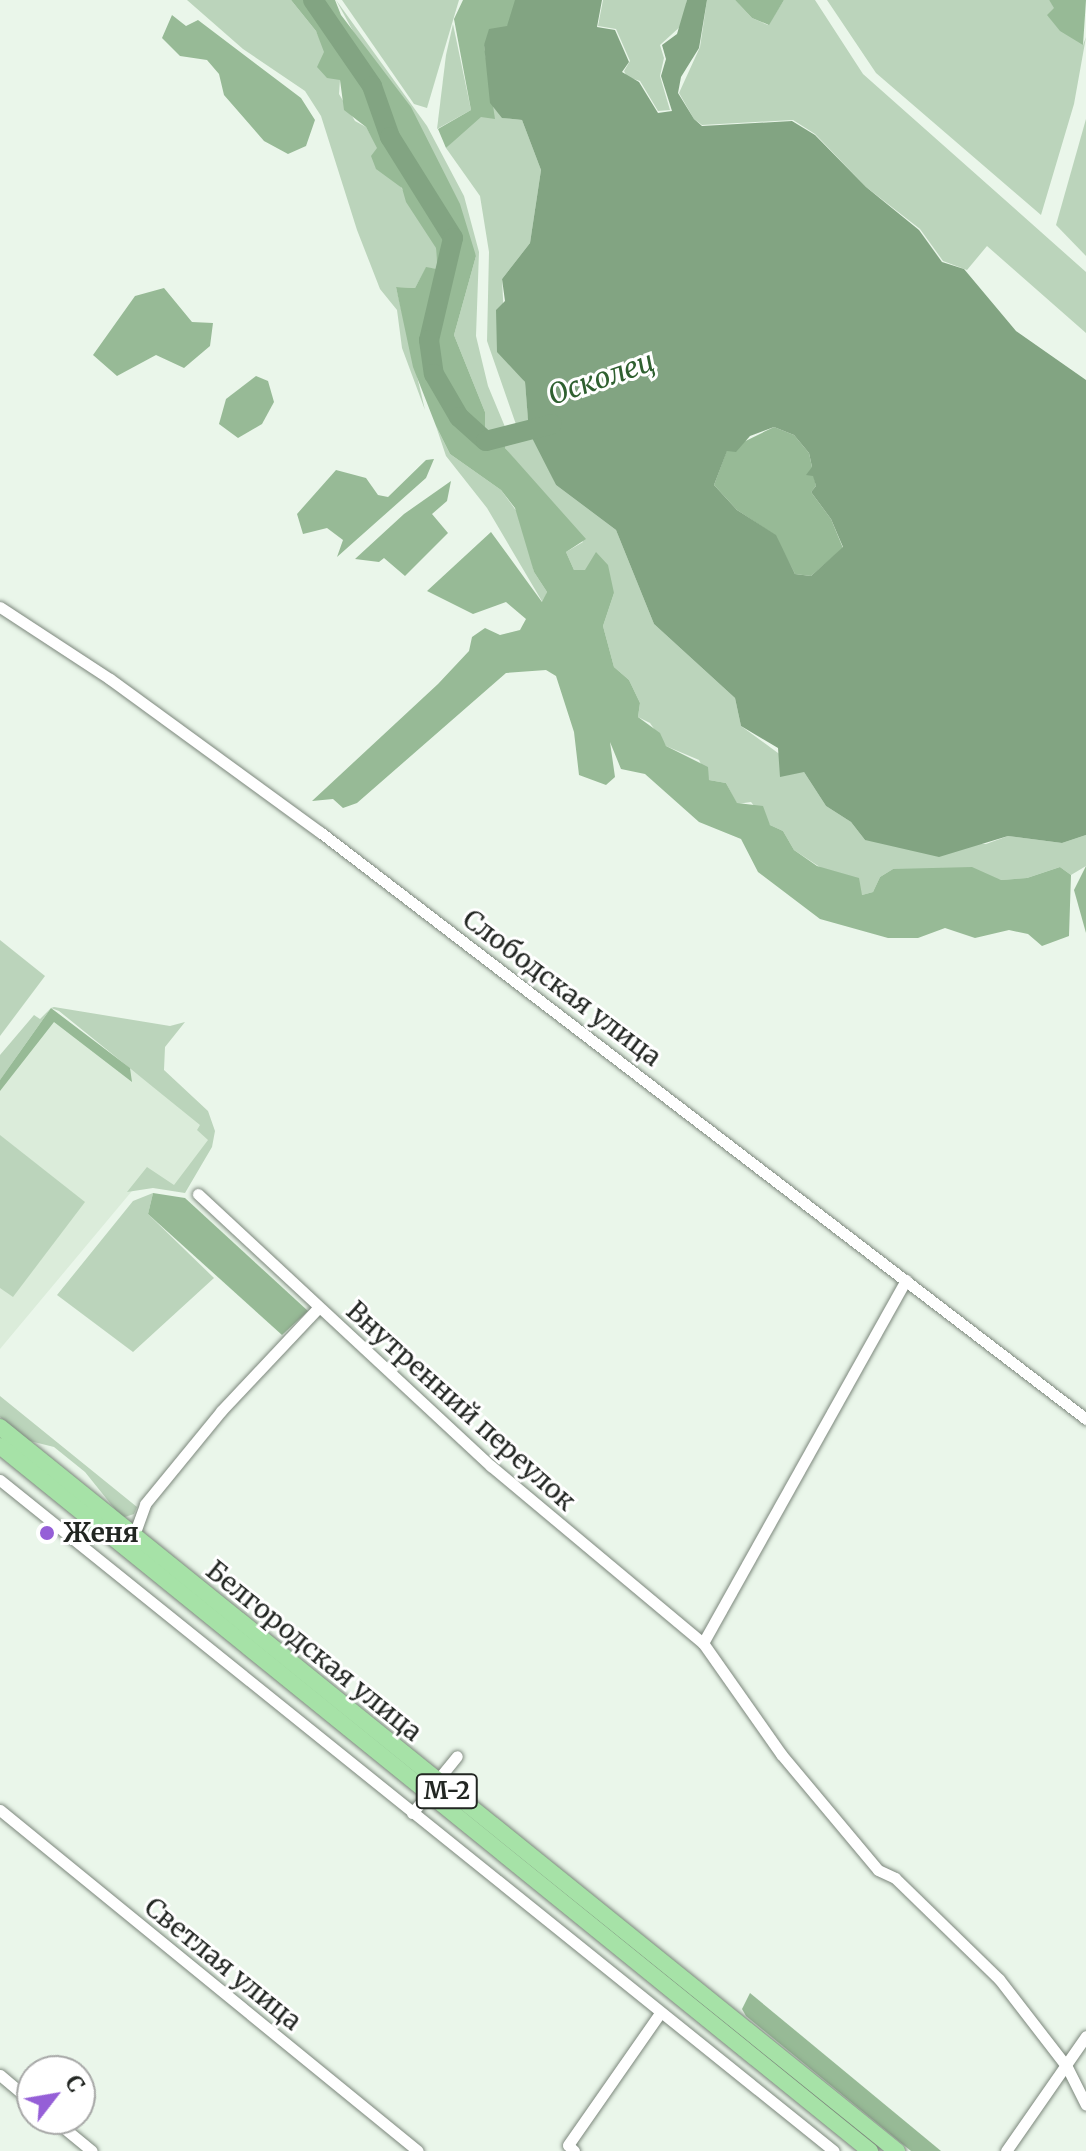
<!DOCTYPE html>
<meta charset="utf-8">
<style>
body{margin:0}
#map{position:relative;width:1086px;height:2151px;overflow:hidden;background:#eaf6ea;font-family:Merriweather,serif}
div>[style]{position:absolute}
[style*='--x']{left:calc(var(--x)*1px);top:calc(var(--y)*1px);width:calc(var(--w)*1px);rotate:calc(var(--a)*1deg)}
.built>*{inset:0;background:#dbecda}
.green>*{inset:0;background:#bbd4bb}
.forest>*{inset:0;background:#97ba96}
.water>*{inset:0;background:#82a482}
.river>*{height:20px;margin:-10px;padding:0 10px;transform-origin:10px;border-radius:10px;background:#82a482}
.roads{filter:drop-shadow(0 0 2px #7c877c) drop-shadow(0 0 2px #7c877c)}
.street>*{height:11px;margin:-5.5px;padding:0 5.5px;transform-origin:5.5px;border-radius:5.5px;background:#fff}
.primary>*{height:16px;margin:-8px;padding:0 8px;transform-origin:8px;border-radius:8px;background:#a6e2a7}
.dots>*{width:22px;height:22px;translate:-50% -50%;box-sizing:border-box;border:4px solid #fff;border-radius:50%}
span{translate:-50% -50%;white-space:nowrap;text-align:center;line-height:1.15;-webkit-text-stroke:6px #fff;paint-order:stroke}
.shield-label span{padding:2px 6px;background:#fff;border:2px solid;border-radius:6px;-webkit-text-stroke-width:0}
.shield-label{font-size:24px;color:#222622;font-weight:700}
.street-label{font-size:26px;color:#222622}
.poi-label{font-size:26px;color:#222622;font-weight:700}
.left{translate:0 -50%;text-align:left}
.water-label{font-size:28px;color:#2f6030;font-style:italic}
.north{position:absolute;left:16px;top:2055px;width:80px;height:80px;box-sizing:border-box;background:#fff;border:2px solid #a7a8a7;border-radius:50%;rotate:59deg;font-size:22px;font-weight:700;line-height:32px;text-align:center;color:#222622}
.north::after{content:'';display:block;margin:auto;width:28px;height:36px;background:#955fd7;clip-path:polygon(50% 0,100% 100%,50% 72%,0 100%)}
</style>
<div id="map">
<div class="built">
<div style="clip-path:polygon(53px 1010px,209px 1129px,210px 1145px,176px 1189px,137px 1185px,0 1349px,0 1078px)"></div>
</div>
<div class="green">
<div style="clip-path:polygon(187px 0,291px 0,316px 31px,340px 80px,339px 94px,355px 121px,366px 127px,436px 247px,437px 269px,426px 268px,415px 288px,396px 287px,425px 410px,402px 348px,397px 310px,380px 289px,357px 230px,321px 116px,305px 91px,243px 49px)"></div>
<div style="clip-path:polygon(336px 0,427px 126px,464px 196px,479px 252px,476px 336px,488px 386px,508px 434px,485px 437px,485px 412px,454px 335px,476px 256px)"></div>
<div style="clip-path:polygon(342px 0,459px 0,427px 108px,414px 104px)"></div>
<div style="clip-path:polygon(603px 0,687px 0,682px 25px,660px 45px,664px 58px,660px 76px,670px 110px,658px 111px,640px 81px,627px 77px,624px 71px,630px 61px,616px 29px,598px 26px)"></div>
<div style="clip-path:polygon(707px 0,735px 0,752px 18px,768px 25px,784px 0,815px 0,863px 74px,1086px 272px,1086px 333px,987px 246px,967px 270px,943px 261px,920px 229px,866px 187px,815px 134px,793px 120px,702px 125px,694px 119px,679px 93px,700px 47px)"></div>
<div style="clip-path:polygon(827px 0,1049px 0,1083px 45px,1086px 37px,1074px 104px,1041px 215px,876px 73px)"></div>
<div style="clip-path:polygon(453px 24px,471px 110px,437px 129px,446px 55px)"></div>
<div style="clip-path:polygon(490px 103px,503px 118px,522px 120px,541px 170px,530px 243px,502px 279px,506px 357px,525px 382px,529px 430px,519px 433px,487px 341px,489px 252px,480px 196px,446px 148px)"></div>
<div style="clip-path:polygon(1086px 119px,1086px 256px,1056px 225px)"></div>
<div style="clip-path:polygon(436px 426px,450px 454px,501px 490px,523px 520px,534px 572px,547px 592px,543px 603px,487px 508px,446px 456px)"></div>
<div style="clip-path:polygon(531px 432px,556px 485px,616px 530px,654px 624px,735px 698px,741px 726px,804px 772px,826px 806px,851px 822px,865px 840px,986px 844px,1008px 836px,1062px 843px,1086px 835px,1086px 866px,1071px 875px,1060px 867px,1027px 878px,1001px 880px,893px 869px,880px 877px,873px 892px,862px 895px,794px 850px,783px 831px,770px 825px,751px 802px,737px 804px,726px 783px,709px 780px,699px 760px,666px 746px,650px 723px,638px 717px,640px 703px,629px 680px,614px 667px,603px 626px,614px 593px,585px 571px,574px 570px,566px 552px,583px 542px,505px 448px,503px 439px)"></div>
<div style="clip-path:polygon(0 940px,45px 976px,0 1036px)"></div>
<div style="clip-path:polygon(54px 1007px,170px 1026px,185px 1022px,165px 1047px,164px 1070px,208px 1111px,215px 1131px,212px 1147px,185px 1193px,153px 1188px,127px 1192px,147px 1167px,174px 1185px,208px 1140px,197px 1130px,200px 1125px,59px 1011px,51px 1008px,0 1080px,0 1055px,34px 1015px,40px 1019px,51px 1008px)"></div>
<div style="clip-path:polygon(0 1135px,85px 1202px,13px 1297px,0 1288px)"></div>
<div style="clip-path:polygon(153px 1193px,148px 1214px,214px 1278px,133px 1352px,57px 1295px,133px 1201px)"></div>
<div style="clip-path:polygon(0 1396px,137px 1507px,134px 1514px,122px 1518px,85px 1472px,54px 1447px,26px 1440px,0 1417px)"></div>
</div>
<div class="forest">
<div style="clip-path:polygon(291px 0,310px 0,328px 36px,369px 87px,388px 138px,452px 239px,428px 340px,433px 374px,458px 418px,486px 443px,505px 442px,505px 448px,586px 539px,566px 552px,574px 570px,585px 570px,596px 552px,608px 565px,614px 593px,603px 626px,614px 667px,629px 680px,640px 703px,638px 717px,660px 733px,666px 746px,708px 767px,709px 780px,726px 783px,737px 803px,763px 806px,770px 825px,783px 831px,794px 850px,817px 866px,859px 878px,862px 895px,873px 892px,880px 877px,893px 869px,972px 867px,1001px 880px,1027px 878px,1060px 867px,1071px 875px,1069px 936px,1042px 946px,1028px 934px,1009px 930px,975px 938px,945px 928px,918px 938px,888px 938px,820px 919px,758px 872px,741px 839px,699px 822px,645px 774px,621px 769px,610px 742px,615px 777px,606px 785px,579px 775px,574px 732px,556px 676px,546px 670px,506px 673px,357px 803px,343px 808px,333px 799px,312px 801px,438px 684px,469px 651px,472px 637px,485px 628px,500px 635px,520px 630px,526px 619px,506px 602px,473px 614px,427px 591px,491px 532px,542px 602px,547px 592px,534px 572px,515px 508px,501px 490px,450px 454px,436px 426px,413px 367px,396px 287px,415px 288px,426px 267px,437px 269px,436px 248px,406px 202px,402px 188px,376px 169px,371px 156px,377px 148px,366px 127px,344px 110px,340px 80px,327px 78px,317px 67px,324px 52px,316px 31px)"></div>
<div style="clip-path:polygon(317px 0,335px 0,341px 15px,411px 107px,460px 204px,476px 256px,454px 335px,485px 412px,485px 437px,461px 415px,437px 371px,439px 299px,458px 237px,395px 135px,375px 83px)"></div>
<div style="clip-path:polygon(463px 0,515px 0,516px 9px,507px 27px,484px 45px,495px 119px,481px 117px,446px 148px,438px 129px,471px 110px,454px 19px)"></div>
<div style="clip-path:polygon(735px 0,784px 0,769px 25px,752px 18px)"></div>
<div style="clip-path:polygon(1049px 0,1086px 0,1083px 45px,1060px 31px,1047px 15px,1054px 8px)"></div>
<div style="clip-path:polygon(172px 15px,186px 26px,198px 20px,301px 98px,315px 120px,306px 146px,288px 154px,264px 141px,224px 95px,219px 74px,207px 60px,180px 56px,162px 38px)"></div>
<div style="clip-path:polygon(164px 288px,192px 322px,213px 323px,210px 346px,184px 368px,156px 355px,117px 376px,93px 355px,135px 296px)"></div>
<div style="clip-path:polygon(256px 376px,268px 381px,274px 402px,262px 424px,238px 438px,219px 424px,226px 399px)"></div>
<div style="clip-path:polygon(774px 427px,794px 435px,809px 453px,816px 486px,811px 492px,831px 519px,843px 548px,811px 576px,795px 574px,775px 535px,737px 510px,714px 485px,727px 450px)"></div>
<div style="clip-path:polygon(434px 459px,426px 478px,337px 557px,343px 540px,327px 528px,303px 534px,297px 514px,336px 470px,366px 478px,378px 495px,388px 497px,426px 460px)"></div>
<div style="clip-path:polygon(451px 481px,447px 501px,432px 514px,448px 533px,405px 576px,384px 558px,379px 562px,355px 559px,404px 514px)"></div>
<div style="clip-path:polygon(1086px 866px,1086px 933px,1074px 890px)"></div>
<div style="clip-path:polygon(51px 1008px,130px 1068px,132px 1082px,54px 1022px,0 1091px,0 1080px)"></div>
<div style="clip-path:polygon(153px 1193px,185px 1198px,308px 1311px,282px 1335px,148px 1214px)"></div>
<div style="clip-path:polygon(750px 1993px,941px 2151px,911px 2151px,746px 2016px,742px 2009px)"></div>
</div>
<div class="water">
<div style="clip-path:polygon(evenodd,515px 0,602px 0,597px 27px,615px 30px,629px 62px,622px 72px,639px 82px,658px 113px,672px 111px,661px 76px,666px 59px,662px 45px,677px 34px,687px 0,707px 0,699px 48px,681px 77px,678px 93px,694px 119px,702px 126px,792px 121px,815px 135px,866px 187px,919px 230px,942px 262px,964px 269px,1016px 331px,1086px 380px,1086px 835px,1062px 843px,1008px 836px,939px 857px,865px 840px,851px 822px,826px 806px,804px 772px,780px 777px,778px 748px,741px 726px,735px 698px,654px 624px,616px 530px,556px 485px,529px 432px,525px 382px,497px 352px,496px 310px,505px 301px,502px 279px,530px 243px,541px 170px,522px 120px,502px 118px,490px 103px,484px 45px,489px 29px,507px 26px,515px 0,774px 427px,794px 435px,809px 453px,812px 467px,806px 475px,813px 476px,816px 486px,811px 492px,831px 519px,843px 547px,811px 576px,795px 574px,776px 535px,737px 510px,714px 485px,727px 451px,736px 452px,750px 436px,774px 427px)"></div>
</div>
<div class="river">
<div style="--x:313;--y:0;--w:104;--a:55.5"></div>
<div style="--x:372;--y:86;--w:54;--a:70.6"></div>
<div style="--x:390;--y:137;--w:119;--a:58"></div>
<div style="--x:453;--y:238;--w:105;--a:103.2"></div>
<div style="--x:429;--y:340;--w:34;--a:82"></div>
<div style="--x:434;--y:374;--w:50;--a:59.8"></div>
<div style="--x:459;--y:417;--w:36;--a:42"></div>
<div style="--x:486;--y:441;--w:68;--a:-14.4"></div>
</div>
<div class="roads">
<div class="street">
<div style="--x:0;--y:607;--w:131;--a:33.2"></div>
<div style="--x:110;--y:679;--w:260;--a:36.1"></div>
<div style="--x:320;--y:832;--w:965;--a:37.46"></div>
<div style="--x:198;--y:1194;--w:400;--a:42.9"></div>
<div style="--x:491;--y:1466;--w:276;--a:39.9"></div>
<div style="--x:703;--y:1643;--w:136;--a:54.9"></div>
<div style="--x:781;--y:1754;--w:151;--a:50.1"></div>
<div style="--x:878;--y:1870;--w:19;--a:25"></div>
<div style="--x:895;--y:1878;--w:145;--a:44.2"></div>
<div style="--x:999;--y:1979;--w:111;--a:52.3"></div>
<div style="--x:1067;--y:2067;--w:42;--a:63.4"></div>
<div style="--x:0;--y:1480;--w:1070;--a:38.82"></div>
<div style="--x:134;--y:1535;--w:33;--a:-70"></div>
<div style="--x:145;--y:1504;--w:120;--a:-50.7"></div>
<div style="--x:221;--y:1411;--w:141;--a:-46.7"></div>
<div style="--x:703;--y:1643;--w:416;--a:-60.8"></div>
<div style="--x:436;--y:1782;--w:33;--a:-51"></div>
<div style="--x:0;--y:1810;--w:539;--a:39.21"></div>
<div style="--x:412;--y:1813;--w:25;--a:-50"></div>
<div style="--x:0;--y:2075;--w:42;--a:40.2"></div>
<div style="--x:53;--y:2119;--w:50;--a:39.4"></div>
<div style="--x:574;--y:2151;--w:8;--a:-135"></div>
<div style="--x:568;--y:2145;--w:161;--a:-55.1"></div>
<div style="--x:1006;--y:2151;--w:140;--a:-55.2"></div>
</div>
<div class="primary">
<div style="--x:0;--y:1427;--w:1153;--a:38.91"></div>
<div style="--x:0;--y:1446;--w:1120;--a:39.02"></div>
</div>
</div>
<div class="dots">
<div style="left:47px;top:1533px;background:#955fd7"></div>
</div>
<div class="shield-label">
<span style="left:447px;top:1791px">М-2</span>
</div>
<div class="street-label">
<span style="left:562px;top:988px;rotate:37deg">Слободская улица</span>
<span style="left:461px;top:1406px;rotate:42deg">Внутренний переулок</span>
<span style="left:314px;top:1651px;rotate:39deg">Белгородская улица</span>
<span style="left:223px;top:1964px;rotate:39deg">Светлая улица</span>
</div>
<div class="poi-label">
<span class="left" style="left:63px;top:1533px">Женя</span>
</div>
<div class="water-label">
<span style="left:601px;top:378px;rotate:-19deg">Осколец</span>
</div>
<div class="north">С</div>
</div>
